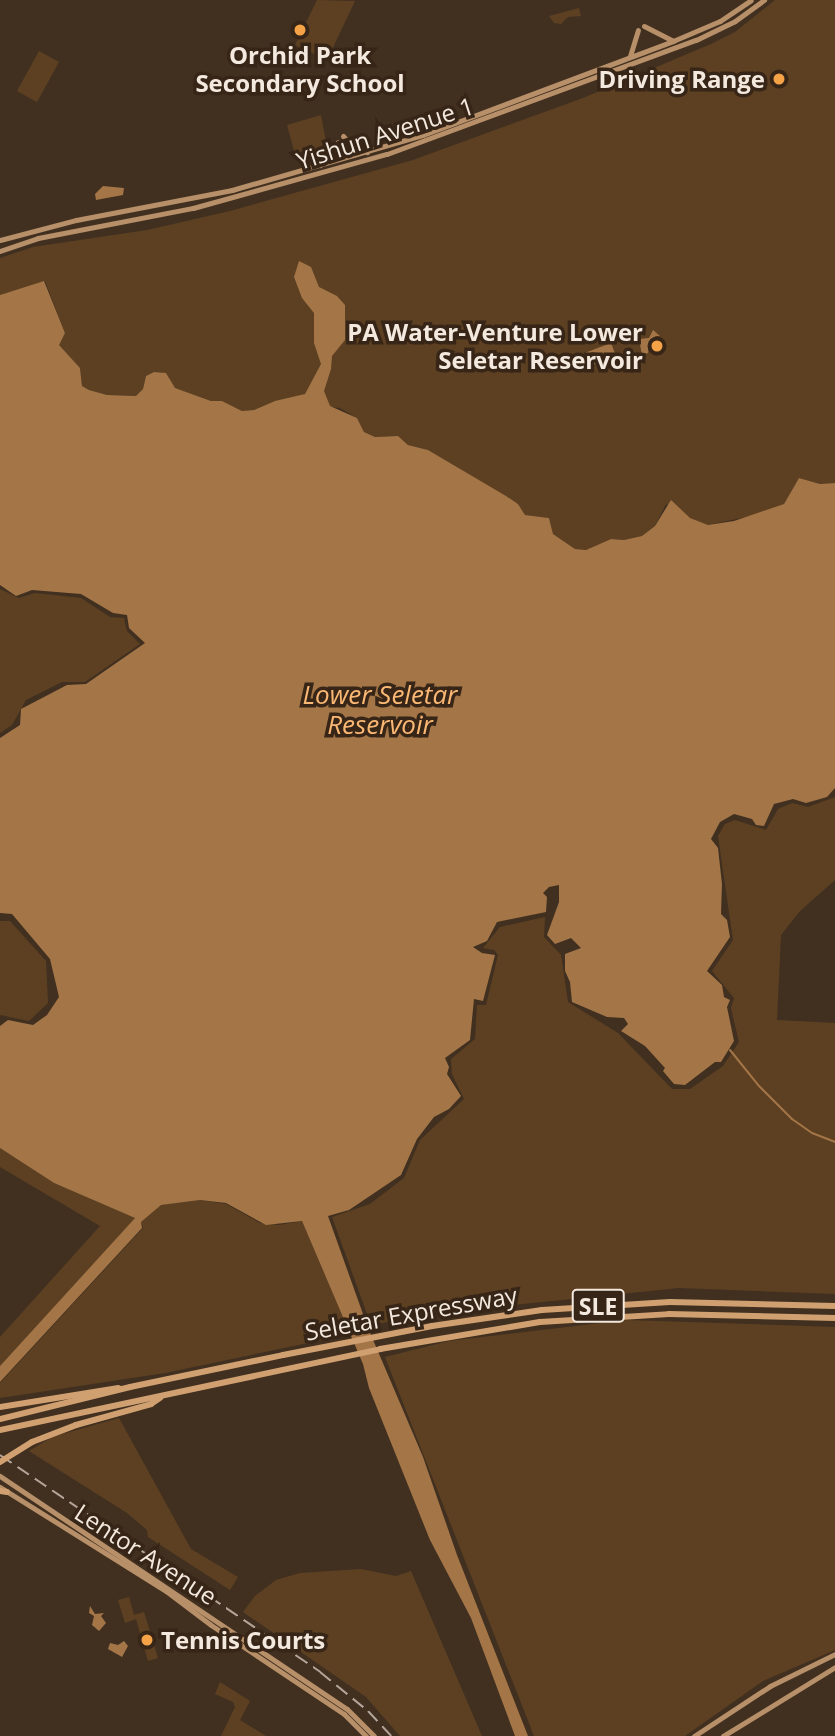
<!DOCTYPE html>
<style>
body{margin:0}
#map{position:relative;width:835px;height:1736px;overflow:hidden;background:#413020;font-family:"Open Sans",sans-serif}
div>[style]{position:absolute}
[style*='--x']{left:calc(var(--x)*1px);top:calc(var(--y)*1px);width:calc(var(--w)*1px);rotate:calc(var(--a)*1deg)}
.green>*{inset:0;background:#5d4022}
.water>*{inset:0;background:#a37547}
.stream>*{height:2px;margin:-1px;padding:0 1px;transform-origin:1px;border-radius:1px;background:#a37547}
.primary>*{height:5px;margin:-2.5px;padding:0 2.5px;transform-origin:2.5px;border-radius:2.5px;background:#b78f68}
.motorway>*{height:6px;margin:-3px;padding:0 3px;transform-origin:3px;border-radius:3px;background:#d1a071}
.rail>*{height:2px;margin-top:-1px;transform-origin:0;background:repeating-linear-gradient(90deg,#b3a599 0 14px,transparent 0 21px)}
.motorway-bridge>*{height:6px;margin:-3px;padding:0 3px;transform-origin:3px;border-radius:3px;background:#d1a071}
.dots>*{width:19px;height:19px;translate:-50% -50%;box-sizing:border-box;border:4px solid #372617;border-radius:50%}
span{translate:-50% -50%;white-space:nowrap;text-align:center;line-height:1.15;-webkit-text-stroke:7px #372617;paint-order:stroke}
.shield-label span{padding:2px 5px;background:#372617;border:2px solid;border-radius:5px;-webkit-text-stroke-width:0}
.shield-label{font-size:23px;color:#f4e9df;font-weight:700}
.poi-label{font-size:24px;color:#f4e9df;font-weight:700}
.right{translate:-100% -50%;text-align:right}
.left{translate:0 -50%;text-align:left}
.street-label{font-size:24px;color:#f4e9df}
.water-label{font-size:26px;color:#fbb874;font-style:italic}
</style>
<div id="map">
<div class="green">
<div style="clip-path:polygon(317px 0,355px 1px,327px 60px,295px 45px)"></div>
<div style="clip-path:polygon(775px 0,835px 0,835px 483px,820px 484px,799px 478px,784px 504px,760px 514px,708px 525px,689px 520px,666px 504px,655px 526px,642px 536px,624px 540px,611px 539px,586px 550px,575px 549px,553px 534px,549px 518px,525px 515px,518px 504px,428px 450px,408px 445px,398px 436px,375px 437px,364px 432px,357px 418px,340px 408px,275px 401px,254px 410px,242px 411px,222px 401px,211px 401px,174px 388px,166px 373px,154px 372px,146px 376px,143px 389px,137px 396px,107px 395px,89px 390px,82px 386px,80px 368px,58px 345px,65px 333px,45px 281px,0 295px,0 258px,33px 247px,147px 230px,230px 211px,413px 160px,583px 98px,711px 44px,735px 32px)"></div>
<div style="clip-path:polygon(579px 8px,581px 16px,568px 17px,561px 24px,554px 23px,549px 16px)"></div>
<div style="clip-path:polygon(39px 51px,59px 62px,37px 102px,17px 91px)"></div>
<div style="clip-path:polygon(321px 115px,326px 142px,315px 152px,296px 158px,287px 125px)"></div>
<div style="clip-path:polygon(0 589px,19px 598px,35px 593px,81px 598px,110px 617px,124px 618px,127px 631px,140px 644px,85px 682px,62px 682px,26px 700px,12px 725px,0 733px)"></div>
<div style="clip-path:polygon(835px 797px,835px 880px,800px 911px,781px 935px,777px 1020px,835px 1023px,835px 1294px,679px 1288px,444px 1312px,371px 1325px,332px 1217px,370px 1204px,404px 1178px,420px 1140px,464px 1099px,452px 1074px,451px 1059px,475px 1039px,477px 1005px,486px 1005px,498px 955px,494px 950px,483px 948px,500px 927px,545px 917px,544px 937px,561px 955px,568px 1002px,618px 1033px,672px 1089px,690px 1089px,723px 1066px,739px 1042px,731px 1008px,734px 998px,712px 971px,733px 940px,718px 836px,725px 824px,735px 820px,766px 830px,778px 809px,792px 803px,808px 807px)"></div>
<div style="clip-path:polygon(0 921px,10px 921px,46px 961px,48px 1003px,29px 1021px,0 1015px)"></div>
<div style="clip-path:polygon(0 1148px,54px 1183px,135px 1218px,0 1366px,0 1337px,100px 1226px,0 1167px)"></div>
<div style="clip-path:polygon(200px 1200px,226px 1204px,260px 1223px,279px 1225px,302px 1221px,351px 1334px,165px 1373px,0 1398px,0 1383px,143px 1228px,141px 1222px,160px 1205px)"></div>
<div style="clip-path:polygon(626px 1320px,835px 1327px,835px 1650px,763px 1681px,685px 1736px,534px 1736px,385px 1357px,449px 1341px)"></div>
<div style="clip-path:polygon(119px 1418px,191px 1549px,238px 1577px,230px 1590px,148px 1537px,147px 1530px,127px 1513px,29px 1451px,52px 1437px)"></div>
<div style="clip-path:polygon(361px 1569px,396px 1576px,411px 1571px,482px 1736px,400px 1736px,366px 1697px,243px 1612px,255px 1596px,276px 1580px,300px 1573px)"></div>
<div style="clip-path:polygon(129px 1597px,134px 1615px,144px 1612px,158px 1658px,148px 1661px,136px 1619px,125px 1623px,118px 1600px)"></div>
<div style="clip-path:polygon(220px 1682px,250px 1701px,240px 1720px,266px 1736px,221px 1736px,235px 1707px,233px 1702px,215px 1694px)"></div>
</div>
<div class="water">
<div style="clip-path:polygon(103px 186px,124px 188px,123px 195px,96px 200px,95px 194px)"></div>
<div style="clip-path:polygon(299px 261px,311px 267px,319px 287px,337px 296px,345px 305px,345px 340px,332px 356px,331px 369px,324px 391px,330px 406px,357px 418px,364px 432px,375px 437px,398px 436px,408px 445px,428px 450px,506px 496px,518px 504px,525px 515px,549px 518px,553px 534px,575px 549px,586px 550px,611px 539px,624px 540px,642px 536px,655px 526px,671px 500px,690px 518px,708px 525px,734px 521px,784px 504px,799px 478px,820px 484px,835px 483px,835px 788px,827px 797px,806px 803px,793px 799px,774px 804px,764px 826px,756px 825px,752px 819px,734px 814px,720px 822px,711px 839px,718px 848px,722px 884px,721px 914px,727px 920px,730px 937px,707px 971px,722px 985px,724px 997px,730px 1000px,727px 1007px,734px 1041px,721px 1062px,715px 1062px,685px 1085px,674px 1084px,663px 1071px,665px 1068px,645px 1046px,621px 1031px,628px 1024px,624px 1018px,607px 1017px,572px 1002px,570px 982px,565px 971px,565px 954px,581px 948px,571px 938px,555px 944px,547px 935px,559px 902px,559px 885px,549px 887px,543px 893px,547px 897px,546px 912px,497px 922px,487px 941px,473px 947px,482px 953px,495px 955px,483px 1001px,474px 999px,470px 1040px,445px 1058px,449px 1067px,447px 1074px,461px 1096px,449px 1109px,434px 1117px,417px 1139px,401px 1175px,349px 1210px,328px 1216px,368px 1328px,423px 1457px,457px 1555px,528px 1736px,515px 1736px,471px 1618px,430px 1540px,369px 1388px,363px 1364px,302px 1221px,266px 1225px,226px 1203px,200px 1200px,161px 1205px,141px 1222px,142px 1228px,0 1382px,0 1366px,135px 1218px,54px 1183px,0 1148px,0 1026px,8px 1020px,33px 1025px,47px 1015px,59px 997px,50px 959px,12px 914px,0 913px,0 738px,20px 725px,21px 709px,67px 685px,86px 684px,145px 643px,129px 628px,127px 615px,113px 613px,81px 594px,32px 590px,16px 596px,0 585px,0 295px,44px 281px,65px 333px,59px 345px,80px 368px,82px 386px,89px 390px,107px 395px,136px 396px,143px 389px,146px 376px,154px 372px,166px 373px,175px 388px,211px 401px,222px 401px,242px 411px,254px 410px,275px 401px,305px 394px,321px 364px,314px 343px,314px 313px,302px 298px,294px 277px)"></div>
<div style="clip-path:polygon(653px 330px,660px 336px,655px 336px,656px 340px,664px 341px,665px 345px,655px 349px,649px 347px,648px 353px,642px 355px,639px 339px,649px 338px)"></div>
<div style="clip-path:polygon(611px 343px,616px 356px,587px 367px,582px 354px)"></div>
<div style="clip-path:polygon(90px 1606px,95px 1614px,104px 1613px,101px 1616px,106px 1623px,99px 1631px,92px 1625px,94px 1616px,89px 1613px)"></div>
<div style="clip-path:polygon(124px 1641px,128px 1646px,122px 1657px,108px 1649px,110px 1643px,118px 1645px)"></div>
</div>
<div class="stream">
<div style="--x:730;--y:1050;--w:46;--a:51.1"></div>
<div style="--x:759;--y:1086;--w:47;--a:45"></div>
<div style="--x:792;--y:1119;--w:24;--a:35"></div>
<div style="--x:812;--y:1133;--w:25;--a:21"></div>
</div>
<div class="primary">
<div style="--x:644;--y:26;--w:33;--a:27"></div>
<div style="--x:630;--y:56;--w:27;--a:-73"></div>
<div style="--x:343;--y:136;--w:15;--a:48"></div>
<div style="--x:353;--y:147;--w:15;--a:20"></div>
<div style="--x:320;--y:165;--w:29;--a:-52"></div>
<div style="--x:0;--y:240;--w:79;--a:-14.7"></div>
<div style="--x:76;--y:220;--w:159;--a:-10.9"></div>
<div style="--x:232;--y:190;--w:199;--a:-16.1"></div>
<div style="--x:423;--y:135;--w:267;--a:-20.6"></div>
<div style="--x:673;--y:41;--w:51;--a:-23.1"></div>
<div style="--x:720;--y:21;--w:37;--a:-34"></div>
<div style="--x:0;--y:251;--w:40;--a:-18.9"></div>
<div style="--x:38;--y:238;--w:158;--a:-11"></div>
<div style="--x:193;--y:208;--w:201;--a:-15.6"></div>
<div style="--x:387;--y:154;--w:329;--a:-20.3"></div>
<div style="--x:696;--y:40;--w:43;--a:-26"></div>
<div style="--x:735;--y:21;--w:36;--a:-36"></div>
<div style="--x:0;--y:1476;--w:418;--a:33.9"></div>
<div style="--x:347;--y:1709;--w:38;--a:45"></div>
<div style="--x:0;--y:1487;--w:196;--a:32.1"></div>
<div style="--x:166;--y:1591;--w:56;--a:37.1"></div>
<div style="--x:211;--y:1625;--w:160;--a:33.8"></div>
<div style="--x:344;--y:1714;--w:31;--a:45"></div>
<div style="--x:694;--y:1736;--w:91;--a:-33.3"></div>
<div style="--x:770;--y:1686;--w:72;--a:-26.2"></div>
<div style="--x:723;--y:1736;--w:132;--a:-31.6"></div>
</div>
<div class="motorway">
<div style="--x:0;--y:1407;--w:120;--a:-9.1"></div>
<div style="--x:0;--y:1419;--w:134;--a:-13.8"></div>
<div style="--x:130;--y:1387;--w:156;--a:-11.8"></div>
<div style="--x:283;--y:1355;--w:152;--a:-11"></div>
<div style="--x:432;--y:1326;--w:111;--a:-8.3"></div>
<div style="--x:542;--y:1310;--w:128;--a:-3.6"></div>
<div style="--x:670;--y:1302;--w:165;--a:1.4"></div>
<div style="--x:76;--y:1425;--w:78;--a:-15.6"></div>
<div style="--x:151;--y:1404;--w:11;--a:-34"></div>
<div style="--x:0;--y:1430;--w:389;--a:-12"></div>
<div style="--x:380;--y:1349;--w:162;--a:-9.6"></div>
<div style="--x:540;--y:1322;--w:129;--a:-3.5"></div>
<div style="--x:669;--y:1314;--w:166;--a:1.4"></div>
<div style="--x:0;--y:1491;--w:7;--a:8"></div>
</div>
<div class="rail">
<div style="--x:0;--y:1455;--w:387;--a:34.1"></div>
<div style="--x:320;--y:1672;--w:62;--a:39.1"></div>
<div style="--x:368;--y:1711;--w:34;--a:47"></div>
</div>
<div class="motorway-bridge">
<div style="--x:0;--y:1462;--w:38;--a:-32"></div>
<div style="--x:32;--y:1442;--w:47;--a:-21.1"></div>
</div>
<div class="dots">
<div style="left:300px;top:30px;background:#f6a247"></div>
<div style="left:779px;top:79px;background:#f6a247"></div>
<div style="left:657px;top:346px;background:#f6a247"></div>
<div style="left:147px;top:1640px;background:#f6a247"></div>
</div>
<div class="shield-label">
<span style="left:598px;top:1306px">SLE</span>
</div>
<div class="poi-label">
<span style="left:300px;top:69px">Orchid Park<br>Secondary School</span>
<span class="right" style="left:765px;top:79px">Driving Range</span>
<span class="right" style="left:643px;top:346px">PA Water-Venture Lower<br>Seletar Reservoir</span>
<span class="left" style="left:161px;top:1640px">Tennis Courts</span>
</div>
<div class="street-label">
<span style="left:385px;top:133px;rotate:-18deg">Yishun Avenue 1</span>
<span style="left:411px;top:1313px;rotate:-10deg">Seletar Expressway</span>
<span style="left:146px;top:1554px;rotate:33deg">Lentor Avenue</span>
</div>
<div class="water-label">
<span style="left:380px;top:710px">Lower Seletar<br>Reservoir</span>
</div>
</div>
